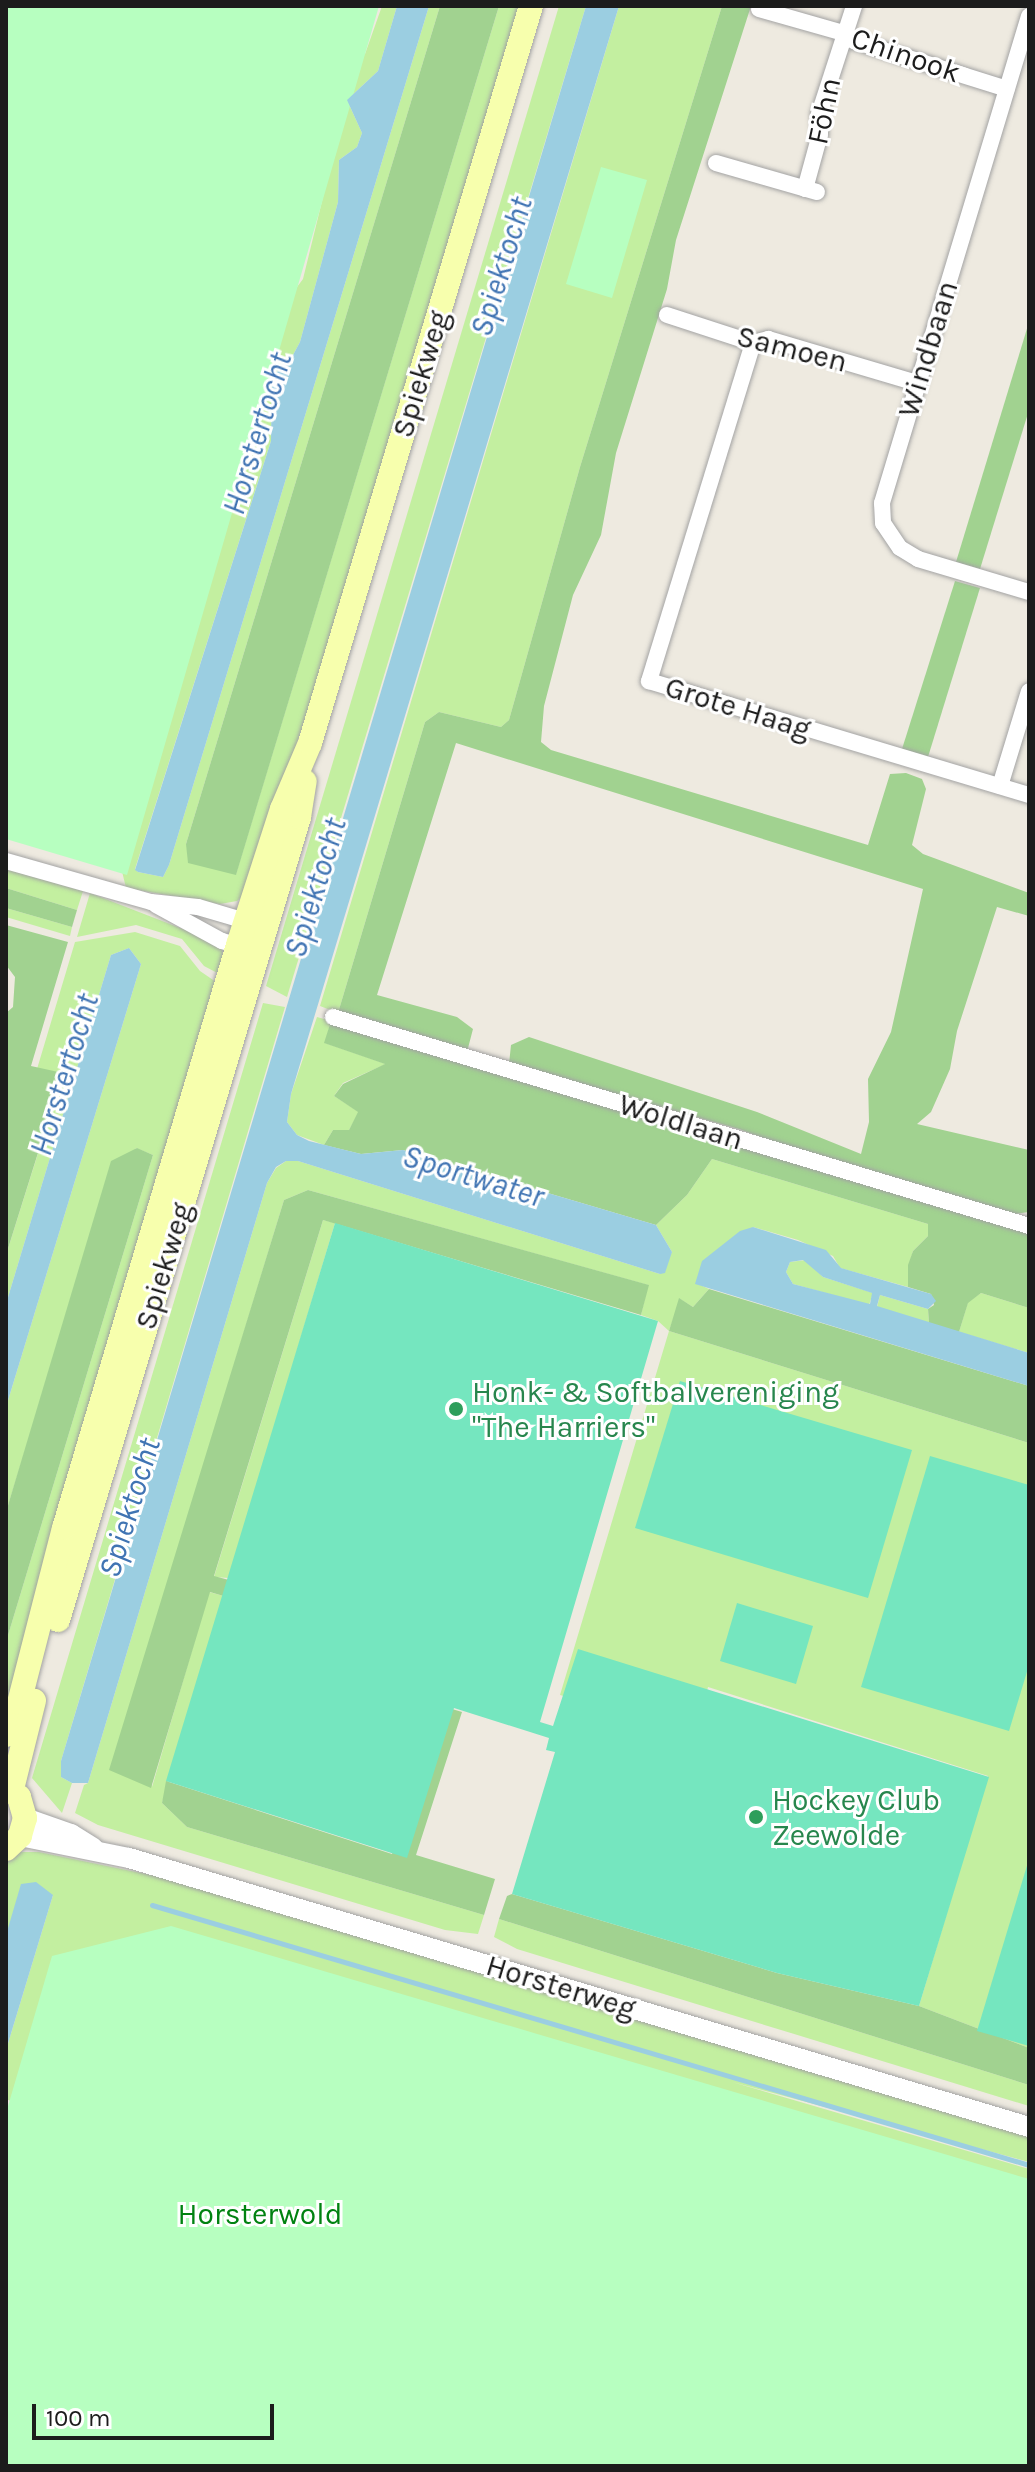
<!DOCTYPE html>
<meta charset="utf-8">
<style>
body{margin:0}
#map{position:relative;width:1035px;height:2472px;overflow:hidden;background:#eeeae0;font-family:Karla,sans-serif}
div>[style]{position:absolute}
[style*='--x']{left:calc(var(--x)*1px);top:calc(var(--y)*1px);width:calc(var(--w)*1px);rotate:calc(var(--a)*1deg)}
.grass>*{inset:0;background:#c3efa0}
.forest>*{inset:0;background:#a1d290}
.park>*{inset:0;background:#b7ffc0}
.pitch>*{inset:0;background:#75e6bf}
.water>*{inset:0;background:#9bcee1}
.stream>*{height:5px;margin:-2.5px;padding:0 2.5px;transform-origin:2.5px;border-radius:2.5px;background:#9bcee1}
.roads{filter:drop-shadow(0 0 2px #a3a3a3) drop-shadow(0 0 2px #a3a3a3)}
.minor>*{height:16px;margin:-8px;padding:0 8px;transform-origin:8px;border-radius:8px;background:#fff}
.tertiary>*{height:20px;margin:-10px;padding:0 10px;transform-origin:10px;border-radius:10px;background:#fff}
.secondary>*{height:24px;margin:-12px;padding:0 12px;transform-origin:12px;border-radius:12px;background:#f7ffad}
.dots>*{width:22px;height:22px;translate:-50% -50%;box-sizing:border-box;border:4px solid #fff;border-radius:50%}
span{translate:-50% -50%;white-space:nowrap;text-align:center;line-height:1.15;-webkit-text-stroke:6px #fff;paint-order:stroke}
.street-label{font-size:30px;color:#1c1c1c}
.leisure-label{font-size:30px;color:#27864d}
.left{translate:0 -50%;text-align:left}
.park-label{font-size:30px;color:#018211}
.water-label{font-size:32px;color:#4074b3;font-style:italic}
.frame{position:absolute;inset:0;border:8px solid #1c1c1c;pointer-events:none}
.scale{position:absolute;left:32px;top:2404px;width:242px;height:36px;box-sizing:border-box;border:4px solid #1c1c1c;border-top:0;padding-left:10px;font-size:24px;line-height:28px;white-space:nowrap;color:#1c1c1c;-webkit-text-stroke:6px #fff;paint-order:stroke}
</style>
<div id="map">
<div class="grass">
<div style="clip-path:polygon(382px 6px,397px 6px,378px 71px,347px 100px,362px 133px,357px 147px,339px 160px,338px 202px,300px 342px,293px 355px,272px 377px,271px 441px,135px 869px,138px 872px,163px 877px,169px 865px,429px 6px,440px 6px,186px 844px,236px 874px,499px 6px,523px 6px,338px 617px,249px 891px,237px 901px,220px 904px,126px 888px,120px 863px,265px 330px,303px 279px,324px 193px,337px 67px,365px 54px)"></div>
<div style="clip-path:polygon(559px 6px,586px 6px,287px 997px,266px 986px)"></div>
<div style="clip-path:polygon(619px 6px,722px 6px,580px 467px,509px 720px,501px 727px,439px 712px,425px 722px,338px 1013px,320px 1006px)"></div>
<div style="clip-path:polygon(6px 869px,83px 891px,77px 910px,6px 888px)"></div>
<div style="clip-path:polygon(90px 893px,206px 938px,222px 950px,225px 966px,223px 976px,204px 966px,182px 939px,136px 925px,77px 937px)"></div>
<div style="clip-path:polygon(6px 908px,72px 927px,70px 936px,6px 917px)"></div>
<div style="clip-path:polygon(135px 932px,180px 946px,200px 971px,216px 982px,6px 1721px,6px 1642px,153px 1155px,136px 1148px,55px 1354px,6px 1512px,6px 1407px,141px 964px,129px 948px,111px 955px,6px 1304px,6px 1255px,63px 1074px,37px 1069px,75px 942px)"></div>
<div style="clip-path:polygon(263px 1003px,285px 1007px,61px 1761px,61px 1777px,72px 1783px,62px 1813px,32px 1778px)"></div>
<div style="clip-path:polygon(317px 1017px,331px 1021px,325px 1043px,386px 1064px,343px 1083px,334px 1096px,359px 1112px,349px 1130px,333px 1130px,324px 1145px,297px 1135px,287px 1122px,291px 1094px)"></div>
<div style="clip-path:polygon(712px 1159px,928px 1224px,928px 1236px,913px 1251px,909px 1265px,908px 1287px,840px 1268px,833px 1256px,798px 1240px,753px 1227px,696px 1283px,709px 1289px,693px 1307px,680px 1299px,669px 1331px,1029px 1443px,1029px 2048px,919px 2006px,988px 1776px,708px 1687px,696px 1735px,560px 1695px,669px 1331px,658px 1321px,641px 1315px,648px 1285px,308px 1190px,284px 1200px,150px 1642px,152px 1787px,209px 1592px,224px 1596px,162px 1803px,187px 1827px,484px 1915px,478px 1934px,445px 1930px,98px 1825px,75px 1813px,84px 1785px,88px 1783px,267px 1183px,276px 1168px,286px 1161px,298px 1161px,660px 1274px,672px 1252px,656px 1225px,687px 1195px)"></div>
<div style="clip-path:polygon(323px 1220px,335px 1223px,229px 1578px,214px 1577px)"></div>
<div style="clip-path:polygon(806px 1260px,823px 1277px,873px 1293px,869px 1305px,793px 1284px,786px 1272px,790px 1262px)"></div>
<div style="clip-path:polygon(981px 1293px,1029px 1308px,1029px 1353px,959px 1332px,968px 1302px)"></div>
<div style="clip-path:polygon(880px 1295px,928px 1309px,929px 1323px,877px 1307px)"></div>
<div style="clip-path:polygon(17px 1852px,39px 1852px,180px 1881px,1029px 2136px,1029px 2162px,732px 2082px,1029px 2169px,1029px 2194px,32px 2110px,6px 2099px,6px 2050px,53px 1895px,6px 1935px,6px 1858px)"></div>
<div style="clip-path:polygon(499px 1919px,1029px 2085px,1029px 2106px,517px 1949px,494px 1937px)"></div>
</div>
<div class="forest">
<div style="clip-path:polygon(440px 6px,499px 6px,236px 875px,188px 863px,186px 844px)"></div>
<div style="clip-path:polygon(722px 6px,751px 6px,676px 240px,667px 289px,616px 453px,601px 535px,573px 595px,544px 706px,541px 742px,551px 750px,868px 845px,890px 774px,906px 773px,922px 779px,926px 789px,912px 845px,923px 854px,1029px 893px,1029px 916px,997px 907px,957px 1031px,950px 1069px,931px 1112px,917px 1124px,1029px 1150px,1029px 1212px,1014px 1214px,806px 1154px,739px 1129px,509px 1064px,511px 1045px,529px 1037px,757px 1112px,861px 1154px,869px 1122px,868px 1079px,891px 1032px,923px 889px,456px 743px,377px 995px,457px 1017px,473px 1029px,467px 1052px,338px 1013px,425px 722px,439px 712px,501px 727px,509px 720px,580px 467px)"></div>
<div style="clip-path:polygon(1029px 322px,1029px 410px,980px 569px,956px 562px)"></div>
<div style="clip-path:polygon(955px 581px,980px 588px,928px 757px,902px 749px)"></div>
<div style="clip-path:polygon(6px 888px,77px 910px,72px 927px,6px 908px)"></div>
<div style="clip-path:polygon(6px 925px,68px 942px,31px 1066px,63px 1073px,6px 1255px,6px 1013px,13px 1007px,15px 977px,6px 965px)"></div>
<div style="clip-path:polygon(331px 1021px,1029px 1230px,1029px 1308px,981px 1293px,968px 1303px,959px 1332px,929px 1323px,928px 1309px,934px 1305px,931px 1294px,908px 1287px,908px 1265px,913px 1251px,928px 1236px,928px 1224px,712px 1159px,687px 1195px,656px 1225px,403px 1150px,361px 1154px,324px 1145px,333px 1130px,349px 1130px,358px 1112px,334px 1096px,343px 1084px,385px 1064px,324px 1043px)"></div>
<div style="clip-path:polygon(137px 1148px,153px 1155px,6px 1642px,6px 1512px,111px 1161px)"></div>
<div style="clip-path:polygon(308px 1190px,649px 1285px,641px 1315px,323px 1220px,214px 1576px,439px 1636px,432px 1657px,210px 1592px,151px 1788px,109px 1770px,284px 1200px)"></div>
<div style="clip-path:polygon(709px 1289px,1029px 1386px,1029px 1443px,669px 1331px,679px 1298px,693px 1307px)"></div>
<div style="clip-path:polygon(442px 1706px,462px 1712px,416px 1855px,495px 1879px,484px 1915px,187px 1827px,162px 1803px,166px 1781px,392px 1854px)"></div>
<div style="clip-path:polygon(512px 1894px,777px 1973px,919px 2006px,1029px 2048px,1029px 2085px,499px 1919px,507px 1896px)"></div>
</div>
<div class="park">
<div style="clip-path:polygon(6px 6px,379px 6px,127px 875px,6px 839px)"></div>
<div style="clip-path:polygon(601px 167px,647px 180px,612px 298px,566px 284px)"></div>
<div style="clip-path:polygon(171px 1926px,1029px 2179px,1029px 2466px,6px 2466px,6px 2113px,52px 1956px)"></div>
</div>
<div class="pitch">
<div style="clip-path:polygon(335px 1223px,658px 1321px,540px 1722px,553px 1726px,578px 1649px,989px 1777px,919px 2006px,777px 1973px,512px 1894px,555px 1752px,546px 1750px,549px 1738px,454px 1708px,407px 1858px,166px 1781px)"></div>
<div style="clip-path:polygon(680px 1381px,912px 1450px,868px 1598px,635px 1528px)"></div>
<div style="clip-path:polygon(930px 1456px,1029px 1485px,1029px 1665px,1009px 1731px,861px 1687px)"></div>
<div style="clip-path:polygon(737px 1603px,813px 1626px,796px 1684px,720px 1661px)"></div>
<div style="clip-path:polygon(1029px 1859px,1029px 2046px,977px 2031px)"></div>
</div>
<div class="water">
<div style="clip-path:polygon(397px 6px,429px 6px,169px 865px,163px 877px,138px 872px,135px 870px,271px 441px,272px 377px,293px 355px,300px 342px,338px 202px,339px 160px,357px 147px,362px 133px,347px 100px,378px 71px)"></div>
<div style="clip-path:polygon(586px 6px,619px 6px,291px 1094px,287px 1122px,297px 1135px,309px 1141px,361px 1154px,403px 1150px,656px 1225px,672px 1252px,665px 1273px,660px 1274px,298px 1161px,286px 1161px,276px 1167px,267px 1183px,88px 1783px,72px 1783px,61px 1777px,61px 1761px)"></div>
<div style="clip-path:polygon(129px 948px,141px 964px,6px 1407px,6px 1304px,111px 955px)"></div>
<div style="clip-path:polygon(evenodd,753px 1227px,826px 1250px,841px 1268px,931px 1294px,936px 1301px,928px 1309px,880px 1295px,877px 1306px,1029px 1353px,1029px 1386px,695px 1284px,702px 1261px,740px 1231px,753px 1227px,803px 1260px,823px 1277px,872px 1293px,870px 1304px,793px 1284px,786px 1272px,790px 1262px,803px 1260px)"></div>
<div style="clip-path:polygon(36px 1882px,53px 1895px,6px 2050px,6px 1935px,21px 1884px)"></div>
</div>
<div class="stream">
<div style="--x:152;--y:1905;--w:915;--a:16.51"></div>
</div>
<div class="roads">
<div class="minor">
<div style="--x:759;--y:9;--w:91;--a:15.9"></div>
<div style="--x:847;--y:34;--w:10;--a:45"></div>
<div style="--x:854;--y:41;--w:160;--a:17.4"></div>
<div style="--x:1029;--y:16;--w:509;--a:106.8"></div>
<div style="--x:882;--y:503;--w:20;--a:87"></div>
<div style="--x:883;--y:523;--w:30;--a:56"></div>
<div style="--x:900;--y:548;--w:21;--a:31"></div>
<div style="--x:918;--y:559;--w:116;--a:16.6"></div>
<div style="--x:716;--y:163;--w:105;--a:16"></div>
<div style="--x:805;--y:189;--w:57;--a:-74.7"></div>
<div style="--x:820;--y:134;--w:20;--a:-93"></div>
<div style="--x:819;--y:114;--w:114;--a:-72"></div>
<div style="--x:667;--y:315;--w:90;--a:18"></div>
<div style="--x:753;--y:343;--w:16;--a:-15"></div>
<div style="--x:768;--y:339;--w:155;--a:16.5"></div>
<div style="--x:753;--y:343;--w:354;--a:107.1"></div>
<div style="--x:649;--y:681;--w:397;--a:16.7"></div>
<div style="--x:1000;--y:786;--w:99;--a:-73"></div>
<div style="--x:6;--y:861;--w:151;--a:15.8"></div>
<div style="--x:151;--y:902;--w:47;--a:6.1"></div>
<div style="--x:198;--y:907;--w:56;--a:16.5"></div>
<div style="--x:156;--y:905;--w:75;--a:28.6"></div>
<div style="--x:222;--y:941;--w:26;--a:16"></div>
<div style="--x:333;--y:1017;--w:727;--a:16.71"></div>
</div>
<div class="tertiary">
<div style="--x:25;--y:1818;--w:49;--a:19.2"></div>
<div style="--x:71;--y:1834;--w:26;--a:32"></div>
<div style="--x:20;--y:1836;--w:111;--a:11.4"></div>
<div style="--x:129;--y:1858;--w:939;--a:16.64"></div>
</div>
<div class="secondary">
<div style="--x:58;--y:1620;--w:838;--a:-73.29"></div>
<div style="--x:299;--y:817;--w:36;--a:-81"></div>
<div style="--x:6;--y:1735;--w:35;--a:-68"></div>
<div style="--x:19;--y:1703;--w:181;--a:-75.6"></div>
<div style="--x:64;--y:1528;--w:608;--a:-73.38"></div>
<div style="--x:238;--y:945;--w:143;--a:-72.1"></div>
<div style="--x:282;--y:809;--w:72;--a:-67"></div>
<div style="--x:310;--y:743;--w:769;--a:-73.31"></div>
<div style="--x:6;--y:1786;--w:17;--a:40"></div>
<div style="--x:19;--y:1797;--w:22;--a:74"></div>
<div style="--x:25;--y:1818;--w:19;--a:106"></div>
<div style="--x:20;--y:1836;--w:19;--a:137"></div>
<div style="--x:12;--y:1789;--w:91;--a:-76"></div>
</div>
</div>
<div class="dots">
<div style="left:456px;top:1409px;background:#2e9e5b"></div>
<div style="left:756px;top:1817px;background:#2e9e5b"></div>
</div>
<div class="street-label">
<span style="left:906px;top:55px;rotate:19deg">Chinook</span>
<span style="left:824px;top:111px;rotate:-78deg">Föhn</span>
<span style="left:792px;top:349px;rotate:14deg">Samoen</span>
<span style="left:928px;top:349px;rotate:-73deg">Windbaan</span>
<span style="left:421px;top:374px;rotate:-73deg">Spiekweg</span>
<span style="left:738px;top:708px;rotate:17deg">Grote Haag</span>
<span style="left:681px;top:1122px;rotate:17deg">Woldlaan</span>
<span style="left:164px;top:1266px;rotate:-73deg">Spiekweg</span>
<span style="left:561px;top:1987px;rotate:17deg">Horsterweg</span>
</div>
<div class="leisure-label">
<span class="left" style="left:472px;top:1409px">Honk- &amp; Softbalvereniging<br>"The Harriers"</span>
<span class="left" style="left:772px;top:1817px">Hockey Club<br>Zeewolde</span>
</div>
<div class="park-label">
<span style="left:260px;top:2214px">Horsterwold</span>
</div>
<div class="water-label">
<span style="left:502px;top:267px;rotate:-73deg">Spiektocht</span>
<span style="left:258px;top:434px;rotate:-73deg">Horstertocht</span>
<span style="left:316px;top:888px;rotate:-73deg">Spiektocht</span>
<span style="left:65px;top:1075px;rotate:-73deg">Horstertocht</span>
<span style="left:473px;top:1177px;rotate:17deg">Sportwater</span>
<span style="left:130px;top:1508px;rotate:-73deg">Spiektocht</span>
</div>
<div class="frame"></div>
<div class="scale">100 m</div>
</div>
